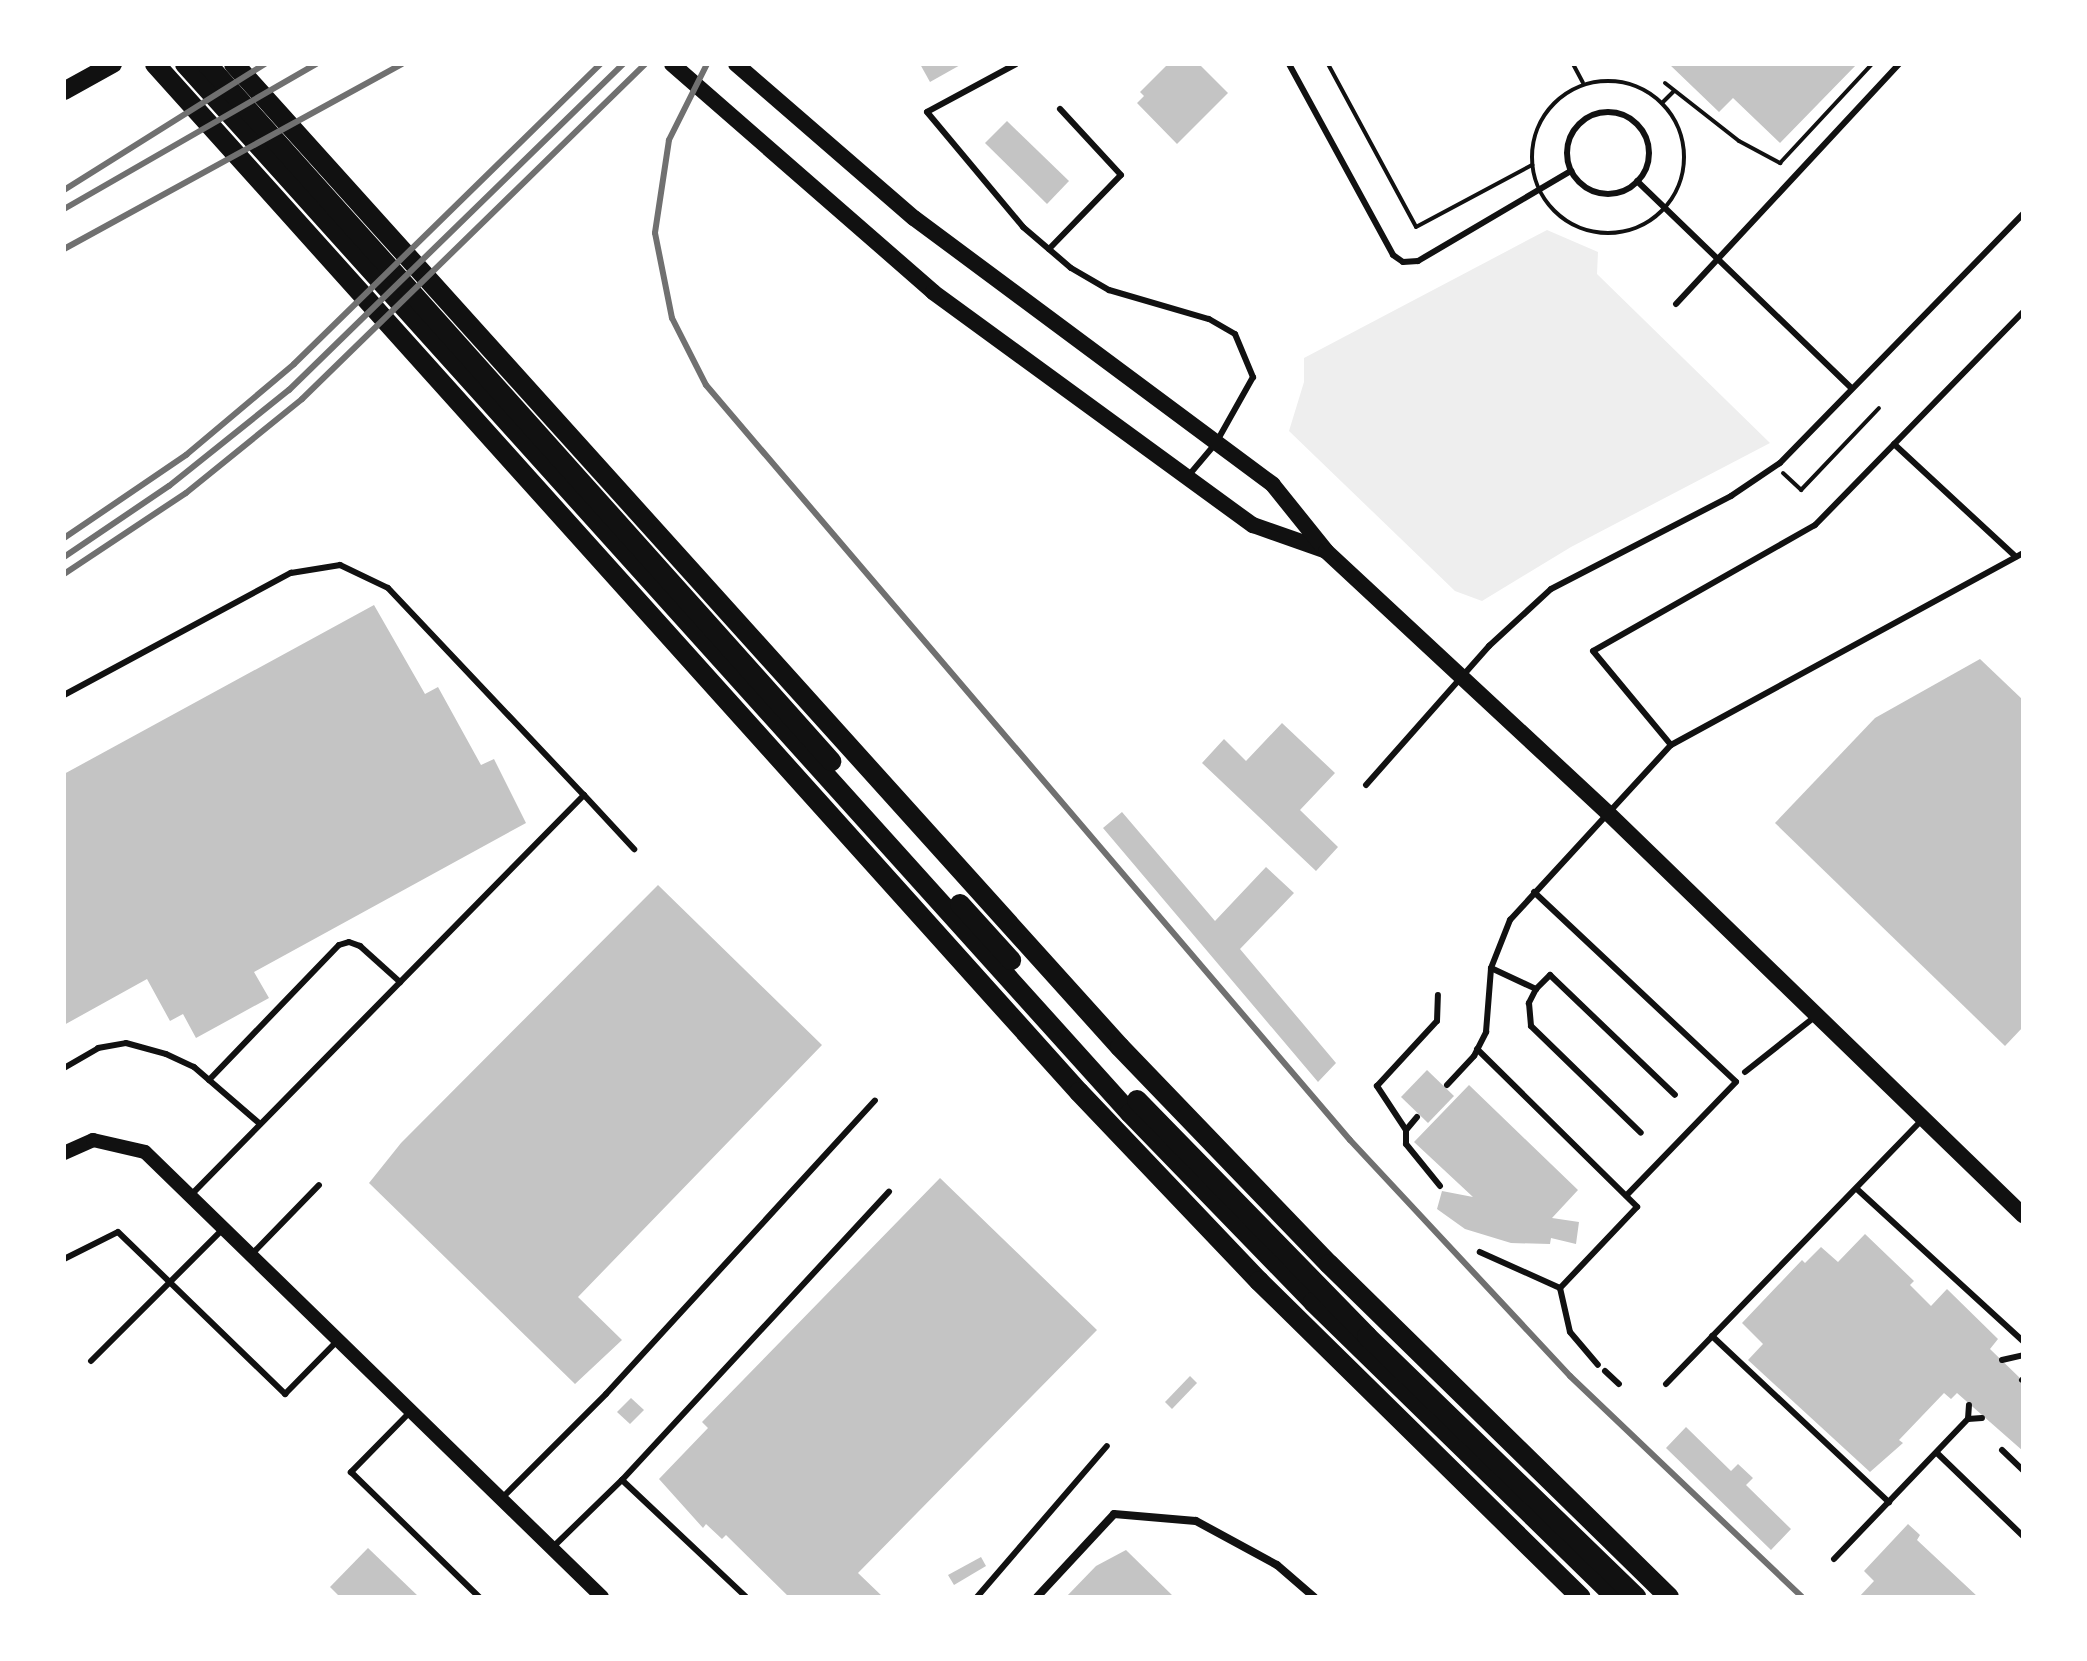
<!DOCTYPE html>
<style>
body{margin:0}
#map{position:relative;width:2087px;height:1661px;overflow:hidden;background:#fff;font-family:"PT Sans Narrow",sans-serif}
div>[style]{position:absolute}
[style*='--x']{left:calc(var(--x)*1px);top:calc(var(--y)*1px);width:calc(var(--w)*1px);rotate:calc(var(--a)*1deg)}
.green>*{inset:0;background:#eee}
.building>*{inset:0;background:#c4c4c4}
.path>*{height:4px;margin:-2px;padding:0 2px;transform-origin:2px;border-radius:2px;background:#111}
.path>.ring{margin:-2px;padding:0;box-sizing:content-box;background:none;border:4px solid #111;border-radius:50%}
.service>*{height:6px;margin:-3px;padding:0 3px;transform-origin:3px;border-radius:3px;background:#111}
.service>.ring{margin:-3px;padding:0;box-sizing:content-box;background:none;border:6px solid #111;border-radius:50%}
.minor>*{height:8px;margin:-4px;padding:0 4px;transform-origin:4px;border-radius:4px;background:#111}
.tertiary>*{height:14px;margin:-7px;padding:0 7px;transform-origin:7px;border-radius:7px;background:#111}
.secondary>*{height:16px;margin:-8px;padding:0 8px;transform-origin:8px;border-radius:8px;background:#111}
.primary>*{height:18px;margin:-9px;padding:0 9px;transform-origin:9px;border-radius:9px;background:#111}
.motorway>*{height:20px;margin:-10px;padding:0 10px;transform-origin:10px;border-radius:10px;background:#111}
.rail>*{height:6px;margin:-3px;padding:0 3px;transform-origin:3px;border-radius:3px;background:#707070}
span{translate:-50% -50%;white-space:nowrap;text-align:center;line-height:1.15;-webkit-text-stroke:8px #fff;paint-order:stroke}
.frame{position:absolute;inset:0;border:66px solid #fff;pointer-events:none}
</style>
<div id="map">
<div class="green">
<div style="clip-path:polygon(1547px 230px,1598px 252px,1597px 274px,1770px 443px,1571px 547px,1482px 601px,1455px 591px,1289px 431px,1304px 382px,1304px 358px)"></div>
</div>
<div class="building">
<div style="clip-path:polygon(920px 64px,962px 64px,930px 82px)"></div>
<div style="clip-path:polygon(1168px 64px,1199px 64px,1228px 93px,1177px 144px,1137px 103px,1144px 96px,1140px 92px)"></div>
<div style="clip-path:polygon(1669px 64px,1857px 64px,1780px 143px,1733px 98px,1719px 112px)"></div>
<div style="clip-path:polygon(1007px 121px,1069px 181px,1047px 204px,985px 143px)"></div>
<div style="clip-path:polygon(374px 605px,425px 694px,438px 687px,481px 765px,494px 759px,526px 823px,254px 972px,269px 998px,196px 1038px,183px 1014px,170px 1021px,147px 979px,64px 1025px,64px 774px)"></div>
<div style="clip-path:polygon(1980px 659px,2023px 700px,2023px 1027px,2005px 1046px,1775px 823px,1875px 718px)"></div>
<div style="clip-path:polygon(1282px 723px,1335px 773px,1300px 810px,1338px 847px,1316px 871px,1202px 763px,1224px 739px,1246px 761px)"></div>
<div style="clip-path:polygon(1122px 812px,1215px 921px,1266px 867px,1294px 893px,1240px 949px,1336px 1063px,1318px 1082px,1103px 828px)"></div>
<div style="clip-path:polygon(658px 885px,822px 1045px,578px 1297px,622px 1340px,575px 1384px,369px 1183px,401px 1143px)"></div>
<div style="clip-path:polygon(1427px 1070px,1454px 1096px,1428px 1123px,1401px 1097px)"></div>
<div style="clip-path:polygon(1469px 1085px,1578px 1190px,1552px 1218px,1579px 1222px,1576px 1244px,1551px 1238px,1550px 1244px,1511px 1243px,1465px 1229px,1437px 1209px,1442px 1191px,1473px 1197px,1414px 1142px)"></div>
<div style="clip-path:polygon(940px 1178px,1097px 1330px,858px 1573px,883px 1597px,789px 1597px,726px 1535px,722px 1539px,706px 1524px,703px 1528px,659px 1479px,708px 1428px,702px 1422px)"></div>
<div style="clip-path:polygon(1865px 1234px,1914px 1281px,1910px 1285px,1931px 1306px,1947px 1289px,1998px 1339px,1990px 1349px,2023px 1381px,2023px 1451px,1957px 1393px,1951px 1399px,1944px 1393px,1899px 1440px,1903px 1443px,1870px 1472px,1748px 1360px,1763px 1344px,1742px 1323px,1802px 1260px,1805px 1263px,1821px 1247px,1838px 1262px)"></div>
<div style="clip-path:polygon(1190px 1376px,1197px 1383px,1172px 1409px,1165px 1402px)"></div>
<div style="clip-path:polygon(631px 1398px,644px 1410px,630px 1424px,617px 1412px)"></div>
<div style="clip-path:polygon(1686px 1427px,1731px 1471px,1738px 1464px,1753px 1478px,1746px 1485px,1791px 1529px,1771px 1550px,1666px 1448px)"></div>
<div style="clip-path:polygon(1908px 1524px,1920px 1535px,1917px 1540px,1978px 1597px,1859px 1597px,1874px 1581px,1864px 1571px)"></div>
<div style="clip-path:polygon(368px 1548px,419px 1597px,340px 1597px,330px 1587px)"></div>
<div style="clip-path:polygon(1126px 1550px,1174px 1597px,1066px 1597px,1096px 1566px)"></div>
<div style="clip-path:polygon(981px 1557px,986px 1566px,954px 1585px,948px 1575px)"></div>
</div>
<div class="path">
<div style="--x:1328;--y:64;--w:185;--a:61.6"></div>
<div style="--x:1416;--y:227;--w:132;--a:-28.1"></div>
<div style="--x:1573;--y:64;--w:21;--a:62"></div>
<div class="ring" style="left:1532px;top:81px;width:148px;height:148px"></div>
<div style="--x:1665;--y:83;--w:94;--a:38.1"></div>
<div style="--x:1739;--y:141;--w:47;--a:28.2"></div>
<div style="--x:1780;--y:163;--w:135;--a:-47.1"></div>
<div style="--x:1662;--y:103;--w:17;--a:-45"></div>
<div style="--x:1783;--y:473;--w:25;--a:43"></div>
<div style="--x:1801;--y:490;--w:113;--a:-46.4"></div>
</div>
<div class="service">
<div style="--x:1016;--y:64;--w:101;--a:151.7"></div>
<div style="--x:927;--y:112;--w:150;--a:50.1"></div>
<div style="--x:1023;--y:227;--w:63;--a:40.5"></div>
<div style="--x:1071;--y:268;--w:44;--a:30.1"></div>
<div style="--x:1109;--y:290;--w:104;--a:16.2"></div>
<div style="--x:1209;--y:319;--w:30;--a:30"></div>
<div style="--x:1235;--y:334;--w:47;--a:67.3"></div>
<div style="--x:1253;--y:377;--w:76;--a:119.3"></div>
<div style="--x:1216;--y:443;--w:42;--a:130.2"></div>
<div style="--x:1289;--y:64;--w:217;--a:61.4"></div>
<div style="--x:1393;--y:255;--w:12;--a:35"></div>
<div style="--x:1403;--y:262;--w:15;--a:-4"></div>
<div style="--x:1418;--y:261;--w:178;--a:-30.5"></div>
<div class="ring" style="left:1567px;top:112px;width:76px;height:76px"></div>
<div style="--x:1637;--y:181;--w:298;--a:44"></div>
<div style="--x:1049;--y:249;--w:103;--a:-45.8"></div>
<div style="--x:1121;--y:175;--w:90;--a:-132.7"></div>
<div style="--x:1676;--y:304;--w:328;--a:-47.1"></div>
<div style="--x:2023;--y:312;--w:298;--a:134.3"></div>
<div style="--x:1815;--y:525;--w:255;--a:150.4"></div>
<div style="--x:1593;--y:651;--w:122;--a:50.3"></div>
<div style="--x:1671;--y:745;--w:401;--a:-28.6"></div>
<div style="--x:1894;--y:444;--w:166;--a:42.8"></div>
<div style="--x:64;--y:695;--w:258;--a:-28.3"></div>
<div style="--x:291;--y:573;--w:50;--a:-9.3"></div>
<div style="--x:340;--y:565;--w:53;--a:25.6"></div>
<div style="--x:388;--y:588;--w:285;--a:46.6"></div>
<div style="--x:584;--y:795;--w:562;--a:134.5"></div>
<div style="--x:1366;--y:785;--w:186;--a:-48.5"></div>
<div style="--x:1489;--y:646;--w:84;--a:-42.6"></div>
<div style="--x:1551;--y:589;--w:203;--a:-27.3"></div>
<div style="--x:1731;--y:496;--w:59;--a:-34"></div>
<div style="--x:1780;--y:463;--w:348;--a:-45.7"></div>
<div style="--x:584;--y:795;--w:74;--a:47.2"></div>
<div style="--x:1534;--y:892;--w:277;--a:43.2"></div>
<div style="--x:1736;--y:1082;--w:158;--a:134"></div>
<div style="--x:1491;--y:968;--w:50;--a:25"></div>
<div style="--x:1536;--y:989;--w:16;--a:117"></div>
<div style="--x:1529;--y:1003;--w:23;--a:85"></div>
<div style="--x:1531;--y:1026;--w:153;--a:44.2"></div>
<div style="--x:1536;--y:989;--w:20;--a:-45"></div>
<div style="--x:1550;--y:975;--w:173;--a:43.8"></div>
<div style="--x:1477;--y:1049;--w:225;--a:44.6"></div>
<div style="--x:1637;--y:1207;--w:112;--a:133.5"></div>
<div style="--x:1560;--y:1288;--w:88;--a:-155.8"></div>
<div style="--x:64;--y:1068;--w:39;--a:-30"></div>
<div style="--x:98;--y:1048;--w:28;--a:-10"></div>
<div style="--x:126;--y:1043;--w:41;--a:15.4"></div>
<div style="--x:166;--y:1054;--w:31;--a:25"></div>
<div style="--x:194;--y:1067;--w:87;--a:40.8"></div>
<div style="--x:1745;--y:1072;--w:90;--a:-38.3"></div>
<div style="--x:209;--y:1080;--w:187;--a:-46.1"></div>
<div style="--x:339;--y:945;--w:10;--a:-17"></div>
<div style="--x:349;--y:942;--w:12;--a:20"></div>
<div style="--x:360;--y:946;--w:54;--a:42"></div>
<div style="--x:1447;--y:1085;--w:40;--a:-47"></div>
<div style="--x:1474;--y:1056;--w:27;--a:-63"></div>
<div style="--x:1486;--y:1032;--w:64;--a:-85.5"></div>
<div style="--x:1491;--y:968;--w:52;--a:-68.4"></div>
<div style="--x:1510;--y:920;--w:238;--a:-47.4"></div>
<div style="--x:1417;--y:1117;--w:17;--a:130"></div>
<div style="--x:1406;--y:1130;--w:14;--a:90"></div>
<div style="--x:1406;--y:1144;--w:54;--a:51"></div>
<div style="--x:1406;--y:1130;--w:53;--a:-123.4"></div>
<div style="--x:1377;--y:1086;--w:88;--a:-47.3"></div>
<div style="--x:1437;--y:1021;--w:26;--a:-88"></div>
<div style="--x:1858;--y:1190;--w:224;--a:42.5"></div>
<div style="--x:252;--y:1254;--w:96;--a:-45.8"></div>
<div style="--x:64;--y:1259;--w:60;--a:-26.6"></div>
<div style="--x:118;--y:1232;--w:233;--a:44.1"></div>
<div style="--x:285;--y:1394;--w:76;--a:-45.5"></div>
<div style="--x:1560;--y:1288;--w:45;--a:77.2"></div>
<div style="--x:1570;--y:1332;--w:43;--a:49.7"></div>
<div style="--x:1712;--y:1336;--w:243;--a:43.2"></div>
<div style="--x:2002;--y:1360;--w:22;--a:-13"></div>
<div style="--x:91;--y:1361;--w:185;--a:-45"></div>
<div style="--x:1605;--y:1371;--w:19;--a:43"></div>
<div style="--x:2022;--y:1380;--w:1;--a:-45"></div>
<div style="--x:1666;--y:1384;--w:369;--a:-45.9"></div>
<div style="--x:411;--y:1411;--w:86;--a:134.5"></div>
<div style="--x:351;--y:1472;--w:179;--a:44.3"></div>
<div style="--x:1968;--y:1419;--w:14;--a:-86"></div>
<div style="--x:2002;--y:1450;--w:29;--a:44"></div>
<div style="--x:1937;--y:1453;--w:120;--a:44"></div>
<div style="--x:622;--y:1480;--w:393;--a:-47.2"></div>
<div style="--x:502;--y:1498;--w:147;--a:-45"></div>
<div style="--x:606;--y:1394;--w:398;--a:-47.5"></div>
<div style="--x:552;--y:1548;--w:98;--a:-44.2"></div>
<div style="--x:622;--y:1480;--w:170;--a:43.3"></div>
<div style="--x:1834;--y:1559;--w:194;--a:-46.3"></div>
<div style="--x:1968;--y:1419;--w:14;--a:-4"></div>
<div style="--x:977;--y:1597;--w:199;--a:-49.3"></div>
</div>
<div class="minor">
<div style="--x:1037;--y:1597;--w:113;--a:-47.1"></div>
<div style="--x:1114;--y:1514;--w:82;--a:4.9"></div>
<div style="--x:1196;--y:1521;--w:92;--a:28.5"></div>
<div style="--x:1277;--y:1565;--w:49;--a:40.9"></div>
</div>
<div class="tertiary">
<div style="--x:64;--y:1153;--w:32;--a:-24"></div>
<div style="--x:93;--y:1140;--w:53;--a:13"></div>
<div style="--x:145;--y:1152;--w:638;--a:44.24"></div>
</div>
<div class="secondary">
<div style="--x:672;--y:64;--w:347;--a:41.1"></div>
<div style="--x:933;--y:292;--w:396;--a:36.1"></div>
<div style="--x:1253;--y:525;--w:75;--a:19.4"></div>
<div style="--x:736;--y:64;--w:235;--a:40.9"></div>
<div style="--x:914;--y:218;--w:447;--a:36.6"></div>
<div style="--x:1273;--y:485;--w:85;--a:51.2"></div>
<div style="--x:1326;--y:551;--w:385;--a:42.9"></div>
<div style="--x:1608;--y:813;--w:578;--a:44.09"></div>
</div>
<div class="primary">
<div style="--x:64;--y:91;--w:56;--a:-28.9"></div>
</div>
<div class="motorway">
<div style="--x:155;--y:64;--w:1382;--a:48.05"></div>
<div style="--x:1079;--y:1092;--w:261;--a:46.4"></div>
<div style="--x:1259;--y:1281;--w:451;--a:44.5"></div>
<div style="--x:185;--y:64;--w:1412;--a:47.99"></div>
<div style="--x:1130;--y:1113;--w:263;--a:45.9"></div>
<div style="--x:1313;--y:1302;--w:422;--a:44.3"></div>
<div style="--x:207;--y:64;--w:936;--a:48.16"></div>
<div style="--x:234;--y:64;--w:1323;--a:47.97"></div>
<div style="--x:1120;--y:1047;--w:301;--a:46.1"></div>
<div style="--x:1329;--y:1264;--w:476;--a:44.4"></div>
<div style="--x:960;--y:904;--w:76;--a:47.7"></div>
<div style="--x:1137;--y:1100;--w:330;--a:45.7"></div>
<div style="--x:1367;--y:1336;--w:375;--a:44.1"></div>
</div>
<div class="rail">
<div style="--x:707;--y:64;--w:85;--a:116.6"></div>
<div style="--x:669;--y:140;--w:94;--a:98.6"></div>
<div style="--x:655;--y:233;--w:87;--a:78.7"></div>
<div style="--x:672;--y:318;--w:75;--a:63.1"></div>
<div style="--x:706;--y:385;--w:992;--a:49.54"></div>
<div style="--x:1350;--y:1140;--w:323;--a:47"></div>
<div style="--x:1570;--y:1376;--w:320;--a:43.6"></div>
<div style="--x:64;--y:190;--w:237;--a:-32.1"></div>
<div style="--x:64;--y:209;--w:291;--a:-29.9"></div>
<div style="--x:64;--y:249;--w:385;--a:-28.7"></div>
<div style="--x:64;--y:538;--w:148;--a:-34.2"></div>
<div style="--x:186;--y:455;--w:141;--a:-40.1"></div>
<div style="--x:294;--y:364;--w:429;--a:-44.4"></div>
<div style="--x:64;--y:557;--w:127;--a:-34.1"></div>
<div style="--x:169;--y:486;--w:154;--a:-38.7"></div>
<div style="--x:289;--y:390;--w:467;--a:-44.3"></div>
<div style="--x:64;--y:574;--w:146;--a:-33.6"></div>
<div style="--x:186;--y:493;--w:149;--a:-39"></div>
<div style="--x:302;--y:399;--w:479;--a:-44.3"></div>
</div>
<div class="frame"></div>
</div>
